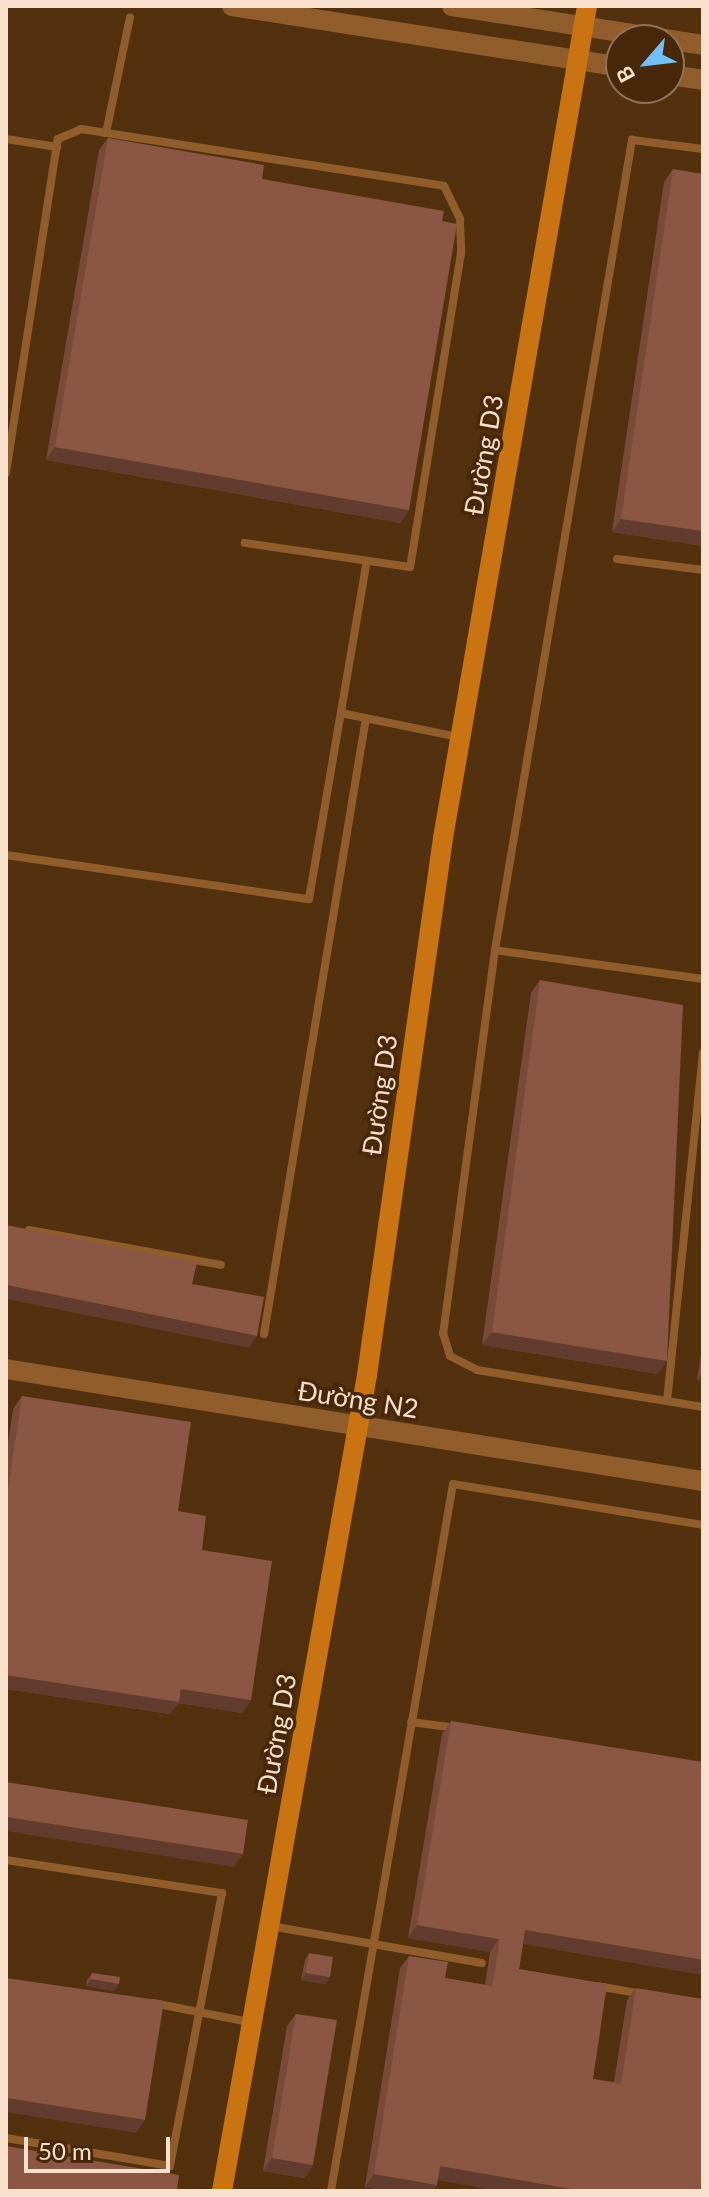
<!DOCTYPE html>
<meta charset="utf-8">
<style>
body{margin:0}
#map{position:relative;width:709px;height:2197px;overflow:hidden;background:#47280b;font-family:Lato,sans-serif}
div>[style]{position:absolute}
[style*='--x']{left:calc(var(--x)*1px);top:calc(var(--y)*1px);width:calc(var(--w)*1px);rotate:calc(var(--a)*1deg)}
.built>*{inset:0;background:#53310e}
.service>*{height:8px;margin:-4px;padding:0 4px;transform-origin:4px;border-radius:4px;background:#925d2c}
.tertiary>*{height:20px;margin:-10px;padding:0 10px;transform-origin:10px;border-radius:10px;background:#925d2c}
.secondary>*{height:20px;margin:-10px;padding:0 10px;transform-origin:10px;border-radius:10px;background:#c97313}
.wall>*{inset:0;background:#784a3a}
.shaded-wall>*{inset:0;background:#613c2f}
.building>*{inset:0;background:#8b5643}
span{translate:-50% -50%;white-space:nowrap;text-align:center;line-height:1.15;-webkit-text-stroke:7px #47280b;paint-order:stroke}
.street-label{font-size:26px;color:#f9e0cc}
.frame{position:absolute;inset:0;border:8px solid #f9e0cc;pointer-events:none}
.north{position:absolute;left:605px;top:24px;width:80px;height:80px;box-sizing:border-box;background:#47280b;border:2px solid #8e7258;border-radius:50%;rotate:242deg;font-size:22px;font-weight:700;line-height:32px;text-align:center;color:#f9e0cc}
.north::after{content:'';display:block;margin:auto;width:28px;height:36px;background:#74c0f6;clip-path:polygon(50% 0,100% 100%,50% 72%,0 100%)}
.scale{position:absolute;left:24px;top:2137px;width:146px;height:36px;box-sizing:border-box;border:4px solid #f9e0cc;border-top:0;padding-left:10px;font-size:24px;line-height:28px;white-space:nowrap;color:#f9e0cc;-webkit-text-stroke:6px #47280b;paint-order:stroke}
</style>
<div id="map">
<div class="built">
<div style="clip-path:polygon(evenodd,6px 6px,703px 6px,703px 2191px,6px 2191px,6px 6px,621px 40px,669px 40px,669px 88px,621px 88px,621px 40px)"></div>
</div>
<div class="service">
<div style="--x:106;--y:133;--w:118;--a:-78.3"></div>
<div style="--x:6;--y:139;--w:52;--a:8.9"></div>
<div style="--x:6;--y:473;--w:338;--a:-81.2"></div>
<div style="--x:58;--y:139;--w:25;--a:-23"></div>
<div style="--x:81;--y:129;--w:367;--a:8.9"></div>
<div style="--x:444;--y:186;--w:37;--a:64"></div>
<div style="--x:460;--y:219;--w:34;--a:88"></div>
<div style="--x:461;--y:253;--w:318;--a:99.2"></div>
<div style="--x:410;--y:567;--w:167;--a:-171.7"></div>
<div style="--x:617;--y:559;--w:87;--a:7.3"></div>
<div style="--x:341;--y:713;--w:119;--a:11.6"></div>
<div style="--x:6;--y:855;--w:306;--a:8.3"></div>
<div style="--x:309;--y:899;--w:343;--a:-80.3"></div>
<div style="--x:495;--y:950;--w:822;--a:-80.4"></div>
<div style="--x:632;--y:140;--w:72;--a:7.2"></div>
<div style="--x:703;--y:979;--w:210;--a:-172.1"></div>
<div style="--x:495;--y:950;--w:387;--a:97.7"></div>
<div style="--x:443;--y:1333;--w:24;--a:73"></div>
<div style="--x:450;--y:1356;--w:30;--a:27"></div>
<div style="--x:477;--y:1370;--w:229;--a:9.3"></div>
<div style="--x:29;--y:1230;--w:195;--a:10.3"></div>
<div style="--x:264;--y:1334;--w:624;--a:-80.6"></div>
<div style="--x:667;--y:1401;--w:350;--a:-84.1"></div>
<div style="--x:411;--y:1722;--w:46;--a:7.4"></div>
<div style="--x:6;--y:1860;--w:219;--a:8.7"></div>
<div style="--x:222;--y:1893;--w:278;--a:100.8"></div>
<div style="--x:170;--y:2166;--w:166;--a:-170.3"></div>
<div style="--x:270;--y:1926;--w:215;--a:9.9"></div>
<div style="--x:597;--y:1986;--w:47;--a:9.9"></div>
<div style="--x:153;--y:2003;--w:98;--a:11.2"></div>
<div style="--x:331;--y:2191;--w:717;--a:-80.21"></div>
<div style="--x:453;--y:1484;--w:253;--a:9.3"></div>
</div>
<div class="tertiary">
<div style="--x:232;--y:6;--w:394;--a:8.9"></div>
<div style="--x:452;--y:6;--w:254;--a:8.8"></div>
<div style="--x:669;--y:75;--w:34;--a:8"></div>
<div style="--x:6;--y:1369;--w:706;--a:9.13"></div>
</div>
<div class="secondary">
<div style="--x:222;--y:2191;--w:829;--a:-79.92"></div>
<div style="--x:367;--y:1375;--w:542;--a:-81.94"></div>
<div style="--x:443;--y:838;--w:844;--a:-80.18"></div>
</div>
<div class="wall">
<div style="clip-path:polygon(108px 138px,262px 179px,409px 510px,400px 523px,46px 460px,99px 150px)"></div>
<div style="clip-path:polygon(673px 169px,703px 546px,612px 532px,664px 182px)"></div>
<div style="clip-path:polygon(540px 980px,658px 1374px,482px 1345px,531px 993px)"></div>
<div style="clip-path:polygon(703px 1343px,703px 1381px,697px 1380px)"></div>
<div style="clip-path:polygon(22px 1396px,202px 1550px,251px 1700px,242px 1713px,179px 1703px,170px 1714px,6px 1689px,6px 1456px,13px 1409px)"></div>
<div style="clip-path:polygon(451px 1721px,523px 1944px,519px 1969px,593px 2079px,614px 2082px,627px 2000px,636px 1988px,703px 2191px,437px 2180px,437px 2185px,432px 2191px,390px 2191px,365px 2187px,400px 1968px,409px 1956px,445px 1978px,485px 1985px,490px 1952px,408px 1938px,442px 1734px)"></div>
<div style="clip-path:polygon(309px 1953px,330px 1977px,325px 1984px,301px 1980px,305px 1960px)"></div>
<div style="clip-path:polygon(92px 1973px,114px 1991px,86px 1986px,87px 1980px)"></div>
<div style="clip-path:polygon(296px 2014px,313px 2165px,304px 2178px,263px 2171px,287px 2026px)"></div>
</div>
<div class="shaded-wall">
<div style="clip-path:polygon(55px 447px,409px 510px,400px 523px,46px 460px)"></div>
<div style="clip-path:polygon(621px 519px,703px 531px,703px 546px,612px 532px)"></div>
<div style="clip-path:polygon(6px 1285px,257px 1336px,249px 1348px,6px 1299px)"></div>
<div style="clip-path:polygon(492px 1332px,667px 1361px,658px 1374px,482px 1345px)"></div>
<div style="clip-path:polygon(703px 1372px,703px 1381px,697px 1380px)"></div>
<div style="clip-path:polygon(6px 1675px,181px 1689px,251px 1700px,242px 1713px,179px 1703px,170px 1714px,6px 1689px)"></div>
<div style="clip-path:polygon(6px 1817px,243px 1854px,234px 1867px,6px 1831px)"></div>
<div style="clip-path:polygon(417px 1925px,499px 1939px,490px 1952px,408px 1938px)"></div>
<div style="clip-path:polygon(525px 1930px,703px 1960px,703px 1975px,516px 1943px)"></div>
<div style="clip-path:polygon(306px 1973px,330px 1977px,325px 1984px,301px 1980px)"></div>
<div style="clip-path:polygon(91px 1979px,119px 1984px,114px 1991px,86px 1986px)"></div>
<div style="clip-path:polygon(6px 2098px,145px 2120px,136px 2133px,6px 2112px)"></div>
<div style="clip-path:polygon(272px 2158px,313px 2165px,304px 2178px,263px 2171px)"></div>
<div style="clip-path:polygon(440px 2166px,582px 2191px,499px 2191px,431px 2179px)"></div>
<div style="clip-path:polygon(374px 2174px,437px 2185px,432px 2191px,390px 2191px,365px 2187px)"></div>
</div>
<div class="building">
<div style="clip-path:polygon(108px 138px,264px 165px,262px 179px,444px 211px,442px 221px,457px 224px,409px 510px,55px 447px)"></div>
<div style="clip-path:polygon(673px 169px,703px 174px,703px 531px,621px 519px)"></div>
<div style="clip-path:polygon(540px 980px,683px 1005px,667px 1361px,492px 1332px)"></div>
<div style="clip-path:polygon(6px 1225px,197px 1263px,192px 1284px,264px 1297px,257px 1336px,6px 1285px)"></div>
<div style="clip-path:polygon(22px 1396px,191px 1422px,178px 1511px,206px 1516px,202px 1550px,272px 1561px,251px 1700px,181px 1689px,179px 1702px,6px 1675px,6px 1502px)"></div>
<div style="clip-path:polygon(451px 1721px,703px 1762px,703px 1960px,525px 1930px,519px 1969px,607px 1984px,593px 2079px,621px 2084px,636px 1988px,703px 1999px,703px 2191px,582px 2191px,440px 2166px,437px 2185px,374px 2174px,409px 1956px,448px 1962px,445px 1978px,492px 1986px,498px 1952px,499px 1939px,417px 1925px)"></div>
<div style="clip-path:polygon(6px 1782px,248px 1820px,243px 1854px,6px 1817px)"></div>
<div style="clip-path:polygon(309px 1953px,333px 1957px,330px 1977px,306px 1973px)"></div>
<div style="clip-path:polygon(92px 1973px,120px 1977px,119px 1984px,91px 1979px)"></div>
<div style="clip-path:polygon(6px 1978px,164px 2001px,145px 2120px,6px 2098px)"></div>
<div style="clip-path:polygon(296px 2014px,337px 2020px,313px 2165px,272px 2158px)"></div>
<div style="clip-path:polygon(6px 2146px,179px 2175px,177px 2191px,6px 2191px)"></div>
</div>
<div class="street-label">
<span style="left:484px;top:455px;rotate:-80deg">Đường D3</span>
<span style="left:380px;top:1095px;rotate:-82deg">Đường D3</span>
<span style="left:358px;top:1400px;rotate:9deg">Đường N2</span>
<span style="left:277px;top:1734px;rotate:-80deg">Đường D3</span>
</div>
<div class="frame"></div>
<div class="north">B</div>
<div class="scale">50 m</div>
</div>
